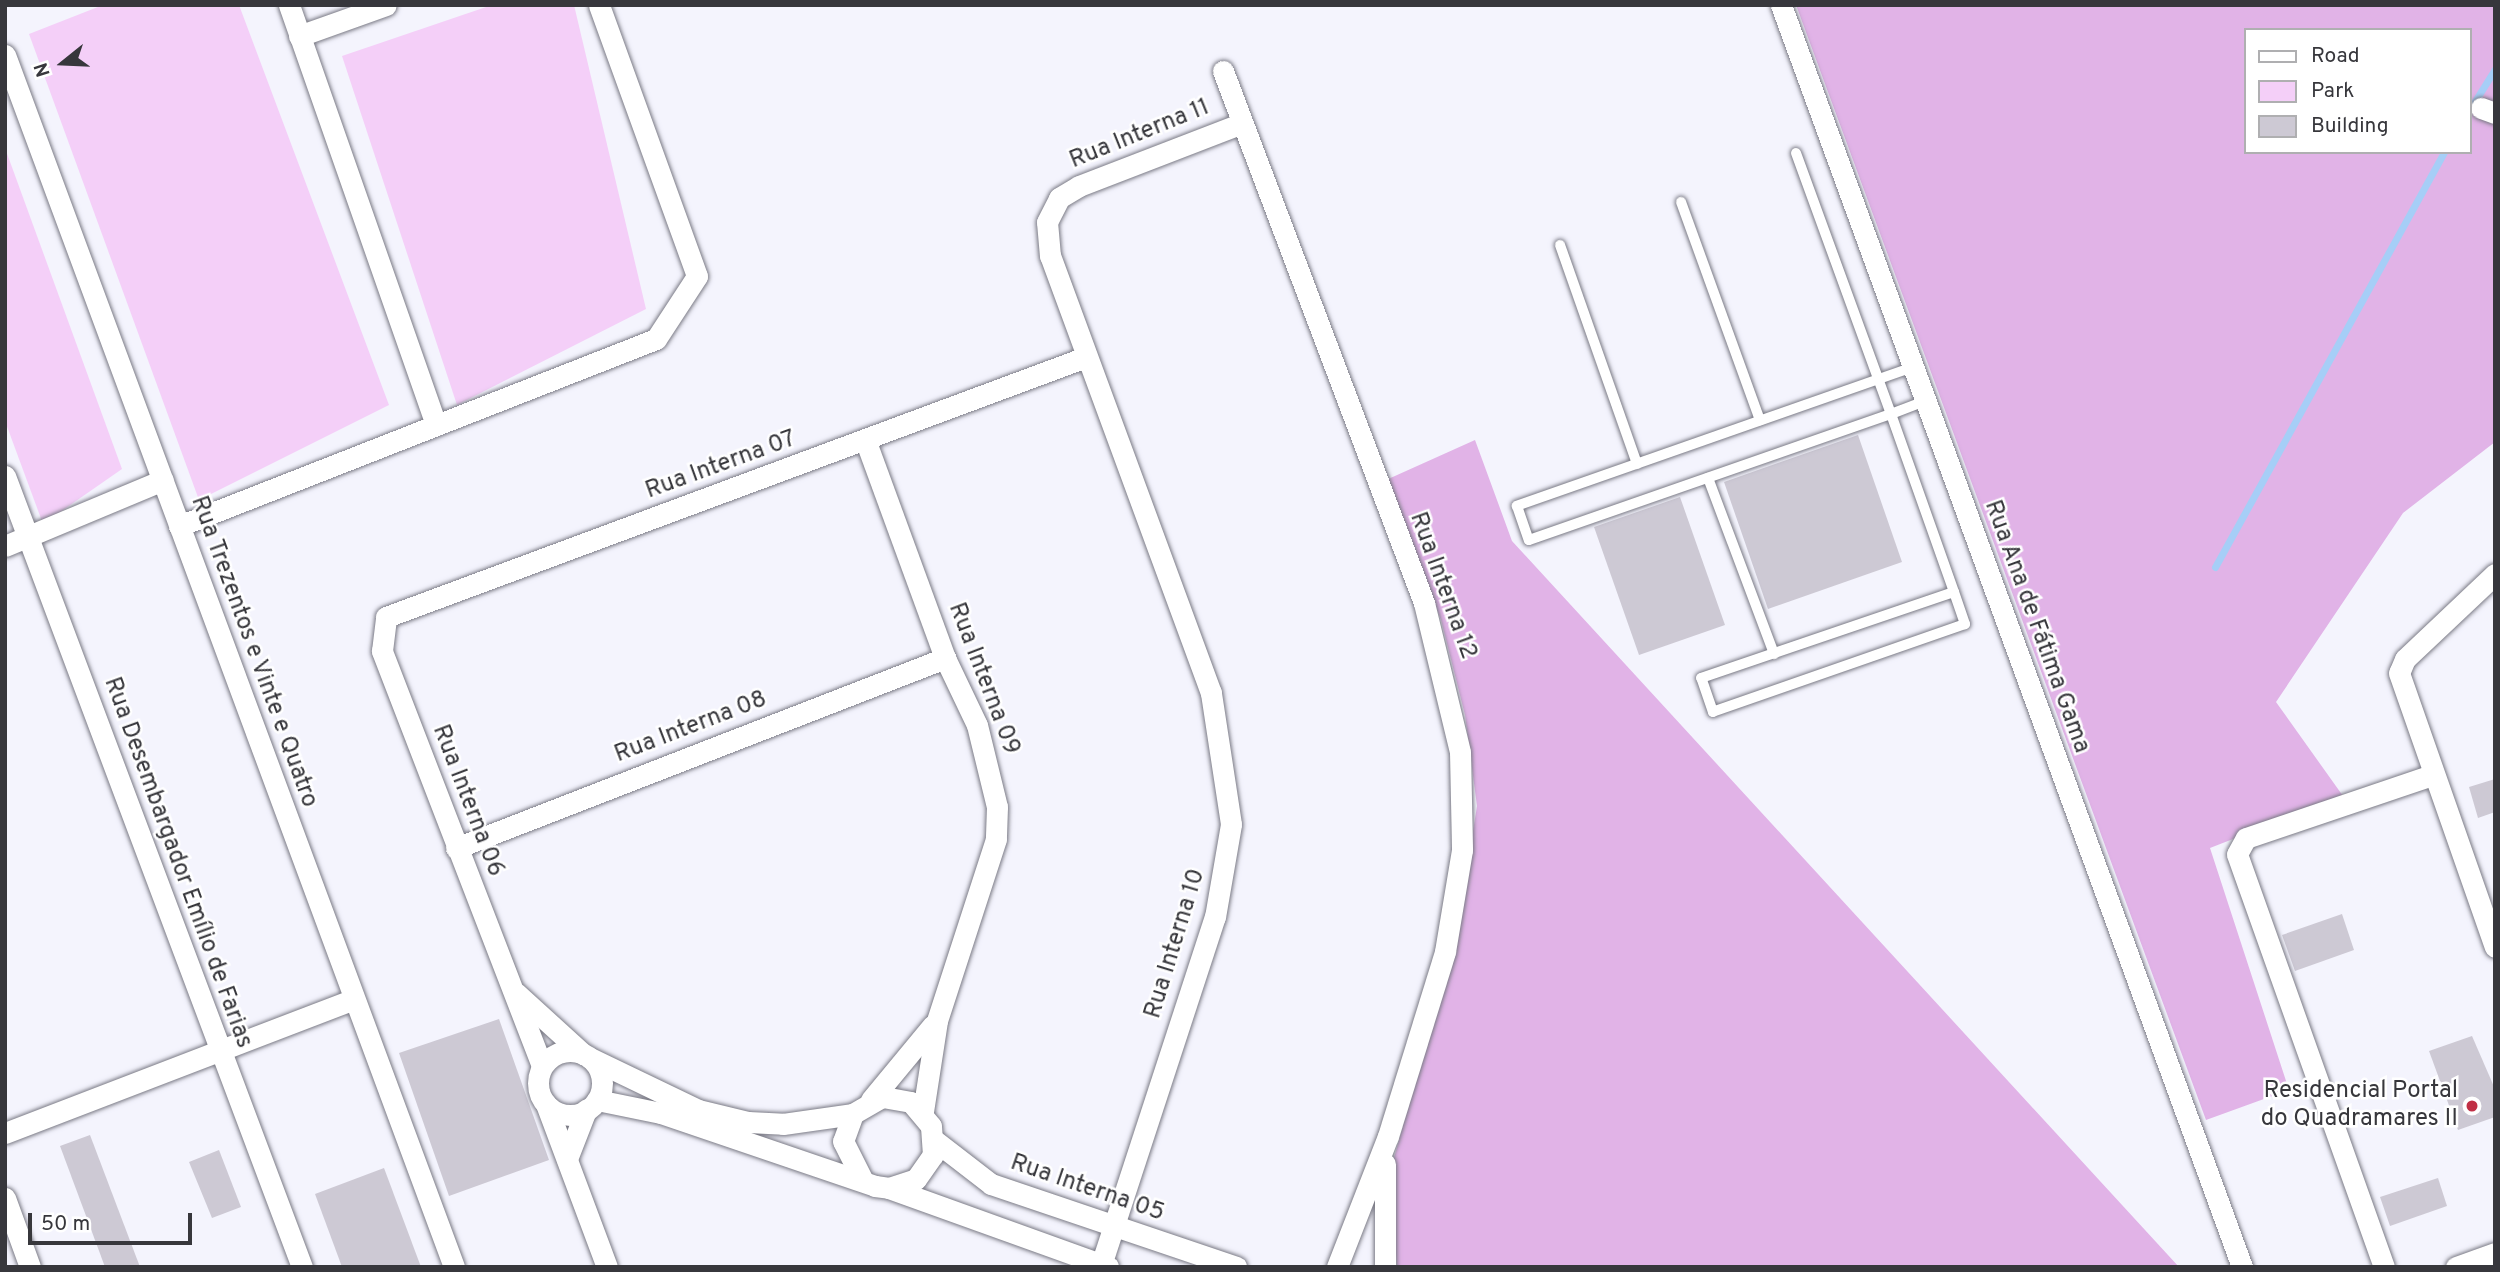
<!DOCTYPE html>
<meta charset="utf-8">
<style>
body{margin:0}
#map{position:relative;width:2500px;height:1272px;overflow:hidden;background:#f4f4fd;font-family:Overpass,sans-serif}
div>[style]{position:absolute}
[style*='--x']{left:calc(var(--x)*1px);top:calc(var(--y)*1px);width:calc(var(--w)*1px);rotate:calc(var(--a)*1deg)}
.green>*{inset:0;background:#f4cff8}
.forest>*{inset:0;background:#e1b3e7}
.stream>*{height:7px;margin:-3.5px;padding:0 3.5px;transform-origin:3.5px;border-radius:3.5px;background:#a6cef7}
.building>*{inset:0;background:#cdc9d4}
.roads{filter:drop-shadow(0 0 2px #7a7a85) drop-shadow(0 0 2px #7a7a85)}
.lane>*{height:10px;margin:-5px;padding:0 5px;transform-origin:5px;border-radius:5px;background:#fff}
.street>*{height:21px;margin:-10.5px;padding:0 10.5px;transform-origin:10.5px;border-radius:10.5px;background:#fff}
.street>.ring{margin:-10.5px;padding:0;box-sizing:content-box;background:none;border:21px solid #fff;border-radius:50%}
.dots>*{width:19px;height:19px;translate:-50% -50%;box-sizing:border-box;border:4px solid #fff;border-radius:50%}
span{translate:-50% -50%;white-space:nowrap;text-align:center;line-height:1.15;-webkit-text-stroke:5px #fff;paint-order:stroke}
.street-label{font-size:24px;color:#37373c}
.poi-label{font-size:24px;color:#37373c}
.right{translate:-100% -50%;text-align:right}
.frame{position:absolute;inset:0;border:7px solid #37373c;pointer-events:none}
.legend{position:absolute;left:2244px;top:28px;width:228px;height:126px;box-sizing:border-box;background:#fff;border:2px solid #afafb1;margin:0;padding:9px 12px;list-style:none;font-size:21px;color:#37373c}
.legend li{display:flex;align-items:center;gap:14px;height:35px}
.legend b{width:35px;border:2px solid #afafb1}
.north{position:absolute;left:28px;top:28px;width:70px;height:70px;-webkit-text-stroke:5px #fff;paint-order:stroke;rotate:252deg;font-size:19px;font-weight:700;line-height:28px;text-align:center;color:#37373c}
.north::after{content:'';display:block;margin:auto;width:24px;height:32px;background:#37373c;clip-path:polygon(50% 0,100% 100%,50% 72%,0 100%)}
.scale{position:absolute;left:28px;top:1213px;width:164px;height:32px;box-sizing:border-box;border:4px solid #37373c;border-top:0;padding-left:9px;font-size:21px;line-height:24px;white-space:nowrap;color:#37373c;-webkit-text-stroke:5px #fff;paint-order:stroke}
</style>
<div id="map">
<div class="green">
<div style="clip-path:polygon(103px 5px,239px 5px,389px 405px,199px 500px,29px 34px)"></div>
<div style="clip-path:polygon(492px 5px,574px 5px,646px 309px,457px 405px,342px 56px)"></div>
<div style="clip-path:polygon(5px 148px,122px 469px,43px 524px,5px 421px)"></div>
</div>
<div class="forest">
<div style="clip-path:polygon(evenodd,1796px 5px,2495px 5px,2495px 442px,2403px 513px,2276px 702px,2343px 796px,2210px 848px,2289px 1090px,2206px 1120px,1796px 5px,2246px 30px,2470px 30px,2470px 152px,2246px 152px,2246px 30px)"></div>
<div style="clip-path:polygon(1475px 440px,1512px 541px,2179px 1267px,1397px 1267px,1390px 1172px,1456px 938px,1477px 806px,1465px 715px,1441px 620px,1386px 480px)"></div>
</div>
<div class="stream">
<div style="--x:2470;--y:109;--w:47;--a:-58"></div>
<div style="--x:2215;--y:567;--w:474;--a:-61.1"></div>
</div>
<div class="building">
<div style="clip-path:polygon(1858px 435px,1902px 562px,1768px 609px,1724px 482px)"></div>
<div style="clip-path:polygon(1680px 497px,1725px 625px,1639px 655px,1594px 527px)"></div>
<div style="clip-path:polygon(2495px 779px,2495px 812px,2478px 818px,2469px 787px)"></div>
<div style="clip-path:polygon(2342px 914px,2354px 950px,2295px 971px,2282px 935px)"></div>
<div style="clip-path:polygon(499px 1019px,549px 1160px,449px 1196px,399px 1053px)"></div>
<div style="clip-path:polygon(2472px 1036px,2495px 1089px,2495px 1117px,2458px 1130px,2429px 1051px)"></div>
<div style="clip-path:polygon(90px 1135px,140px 1267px,105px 1267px,60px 1146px)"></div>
<div style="clip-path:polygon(219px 1150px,241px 1207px,212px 1218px,189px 1162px)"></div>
<div style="clip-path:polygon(384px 1168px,421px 1267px,342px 1267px,315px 1194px)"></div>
<div style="clip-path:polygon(2438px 1178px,2447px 1206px,2390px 1226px,2380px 1197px)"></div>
</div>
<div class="roads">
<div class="lane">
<div style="--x:1796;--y:153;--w:278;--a:70"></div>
<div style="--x:1891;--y:414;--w:36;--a:-21"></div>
<div style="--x:1681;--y:202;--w:232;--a:70.1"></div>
<div style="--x:1560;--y:245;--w:232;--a:70.6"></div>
<div style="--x:1913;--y:367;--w:420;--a:160.7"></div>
<div style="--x:1517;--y:506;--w:36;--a:71"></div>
<div style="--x:1529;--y:540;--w:383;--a:-19.2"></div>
<div style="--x:1891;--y:414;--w:189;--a:70.5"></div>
<div style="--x:1954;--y:592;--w:34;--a:71"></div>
<div style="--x:1965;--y:624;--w:267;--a:160.8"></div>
<div style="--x:1713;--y:712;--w:36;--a:-109"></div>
<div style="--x:1701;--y:678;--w:267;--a:-18.8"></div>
<div style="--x:1708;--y:478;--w:188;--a:69.4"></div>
</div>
<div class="street">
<div style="--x:289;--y:5;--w:445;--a:70.7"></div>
<div style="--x:1781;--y:5;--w:1344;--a:69.93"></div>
<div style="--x:299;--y:36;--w:92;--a:-19.6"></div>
<div style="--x:5;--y:55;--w:1292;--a:69.67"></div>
<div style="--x:1223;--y:71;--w:569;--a:69.3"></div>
<div style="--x:1424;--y:603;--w:153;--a:76.4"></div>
<div style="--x:1460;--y:752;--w:98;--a:88.8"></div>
<div style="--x:1462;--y:850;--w:103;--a:99.5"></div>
<div style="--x:1445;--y:952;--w:193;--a:107.2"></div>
<div style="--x:1388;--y:1136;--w:141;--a:111.3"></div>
<div style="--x:2481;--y:108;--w:15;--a:20"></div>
<div style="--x:866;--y:442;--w:230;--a:69.9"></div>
<div style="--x:945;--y:658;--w:74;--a:64.5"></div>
<div style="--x:977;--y:725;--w:84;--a:76.3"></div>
<div style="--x:997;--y:807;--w:32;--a:92"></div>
<div style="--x:996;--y:839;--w:191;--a:108"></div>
<div style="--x:937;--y:1021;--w:91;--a:98.8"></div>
<div style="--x:5;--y:476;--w:845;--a:69.42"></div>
<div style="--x:179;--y:526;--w:512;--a:-21.41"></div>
<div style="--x:656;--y:339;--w:75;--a:-56.9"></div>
<div style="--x:697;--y:276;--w:288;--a:-109.9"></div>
<div style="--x:5;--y:546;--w:171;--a:-22.7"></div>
<div style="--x:2495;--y:574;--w:124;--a:136.6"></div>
<div style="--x:2405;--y:659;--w:15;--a:113"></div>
<div style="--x:2399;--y:673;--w:290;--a:70.7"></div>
<div style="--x:456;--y:848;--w:525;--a:-21.23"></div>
<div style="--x:516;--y:993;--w:91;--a:42.3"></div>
<div class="ring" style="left:538px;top:1051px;width:43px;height:43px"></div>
<div style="--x:590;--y:1058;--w:120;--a:25.7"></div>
<div style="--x:698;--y:1110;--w:51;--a:13.5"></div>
<div style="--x:748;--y:1122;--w:35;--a:3"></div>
<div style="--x:783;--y:1124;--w:71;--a:-8.1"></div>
<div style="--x:542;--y:1066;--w:445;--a:-111.1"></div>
<div style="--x:382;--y:651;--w:34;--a:-83"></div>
<div style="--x:386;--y:617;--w:747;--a:-20.38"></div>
<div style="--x:597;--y:1100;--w:65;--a:11.5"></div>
<div style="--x:661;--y:1113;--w:226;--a:18.8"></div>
<div style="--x:875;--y:1186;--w:14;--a:8"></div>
<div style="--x:889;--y:1188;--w:28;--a:-18"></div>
<div style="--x:916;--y:1179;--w:29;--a:-55"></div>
<div style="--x:933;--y:1155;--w:29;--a:-94"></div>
<div style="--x:931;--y:1126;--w:31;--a:-130"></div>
<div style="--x:911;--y:1102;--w:29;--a:-170"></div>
<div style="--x:882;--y:1097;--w:34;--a:150"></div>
<div style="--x:853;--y:1114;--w:29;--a:110"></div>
<div style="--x:843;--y:1141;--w:42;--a:63.4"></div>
<div style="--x:871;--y:1100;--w:97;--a:-50.4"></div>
<div style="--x:546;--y:1104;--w:174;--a:69.5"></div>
<div style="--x:5;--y:1133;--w:372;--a:-21"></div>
<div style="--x:934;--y:1140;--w:72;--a:37.7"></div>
<div style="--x:991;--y:1184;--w:259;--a:18.7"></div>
<div style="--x:567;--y:1159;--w:53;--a:-68.8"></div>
<div style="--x:889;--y:1188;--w:233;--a:19.8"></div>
<div style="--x:5;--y:1198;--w:73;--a:70.1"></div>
<div style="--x:1101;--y:1265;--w:366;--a:-71.9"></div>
<div style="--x:1215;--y:917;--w:94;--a:-80.2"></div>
<div style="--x:1231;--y:824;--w:133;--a:-98.7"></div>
<div style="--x:1211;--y:693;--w:466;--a:-110.2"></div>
<div style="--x:1050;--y:256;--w:34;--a:-95"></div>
<div style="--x:1047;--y:222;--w:27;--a:-63"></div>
<div style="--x:1059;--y:198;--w:23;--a:-31"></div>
<div style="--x:1079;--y:186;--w:175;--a:-21.1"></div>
<div style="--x:1385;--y:1267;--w:103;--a:-90"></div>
<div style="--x:2384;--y:1267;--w:438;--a:-109.6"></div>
<div style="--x:2237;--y:854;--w:18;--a:-61"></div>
<div style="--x:2246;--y:838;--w:196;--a:-18.7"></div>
<div style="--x:2456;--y:1267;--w:41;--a:-19.7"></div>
</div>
</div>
<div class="dots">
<div style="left:2472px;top:1106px;background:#c02f45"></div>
</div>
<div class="street-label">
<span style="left:1140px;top:135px;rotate:-22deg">Rua Interna 11</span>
<span style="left:721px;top:466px;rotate:-20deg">Rua Interna 07</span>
<span style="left:1442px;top:586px;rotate:70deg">Rua Interna 12</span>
<span style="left:2036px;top:627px;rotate:70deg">Rua Ana de Fátima Gama</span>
<span style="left:253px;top:652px;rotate:70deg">Rua Trezentos e Vinte e Quatro</span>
<span style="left:983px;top:679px;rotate:69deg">Rua Interna 09</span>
<span style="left:691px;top:728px;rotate:-21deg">Rua Interna 08</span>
<span style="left:467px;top:801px;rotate:69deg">Rua Interna 06</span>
<span style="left:177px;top:863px;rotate:70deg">Rua Desembargador Emílio de Farias</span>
<span style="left:1176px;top:944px;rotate:-73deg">Rua Interna 10</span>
<span style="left:1087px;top:1189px;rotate:19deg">Rua Interna 05</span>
</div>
<div class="poi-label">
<span class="right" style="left:2458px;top:1106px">Residencial Portal<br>do Quadramares II</span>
</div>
<div class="frame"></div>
<ul class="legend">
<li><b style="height:9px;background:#fff"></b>Road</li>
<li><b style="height:19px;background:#f4cff8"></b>Park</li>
<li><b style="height:19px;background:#cdc9d4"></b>Building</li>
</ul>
<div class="north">N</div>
<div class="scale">50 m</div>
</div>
